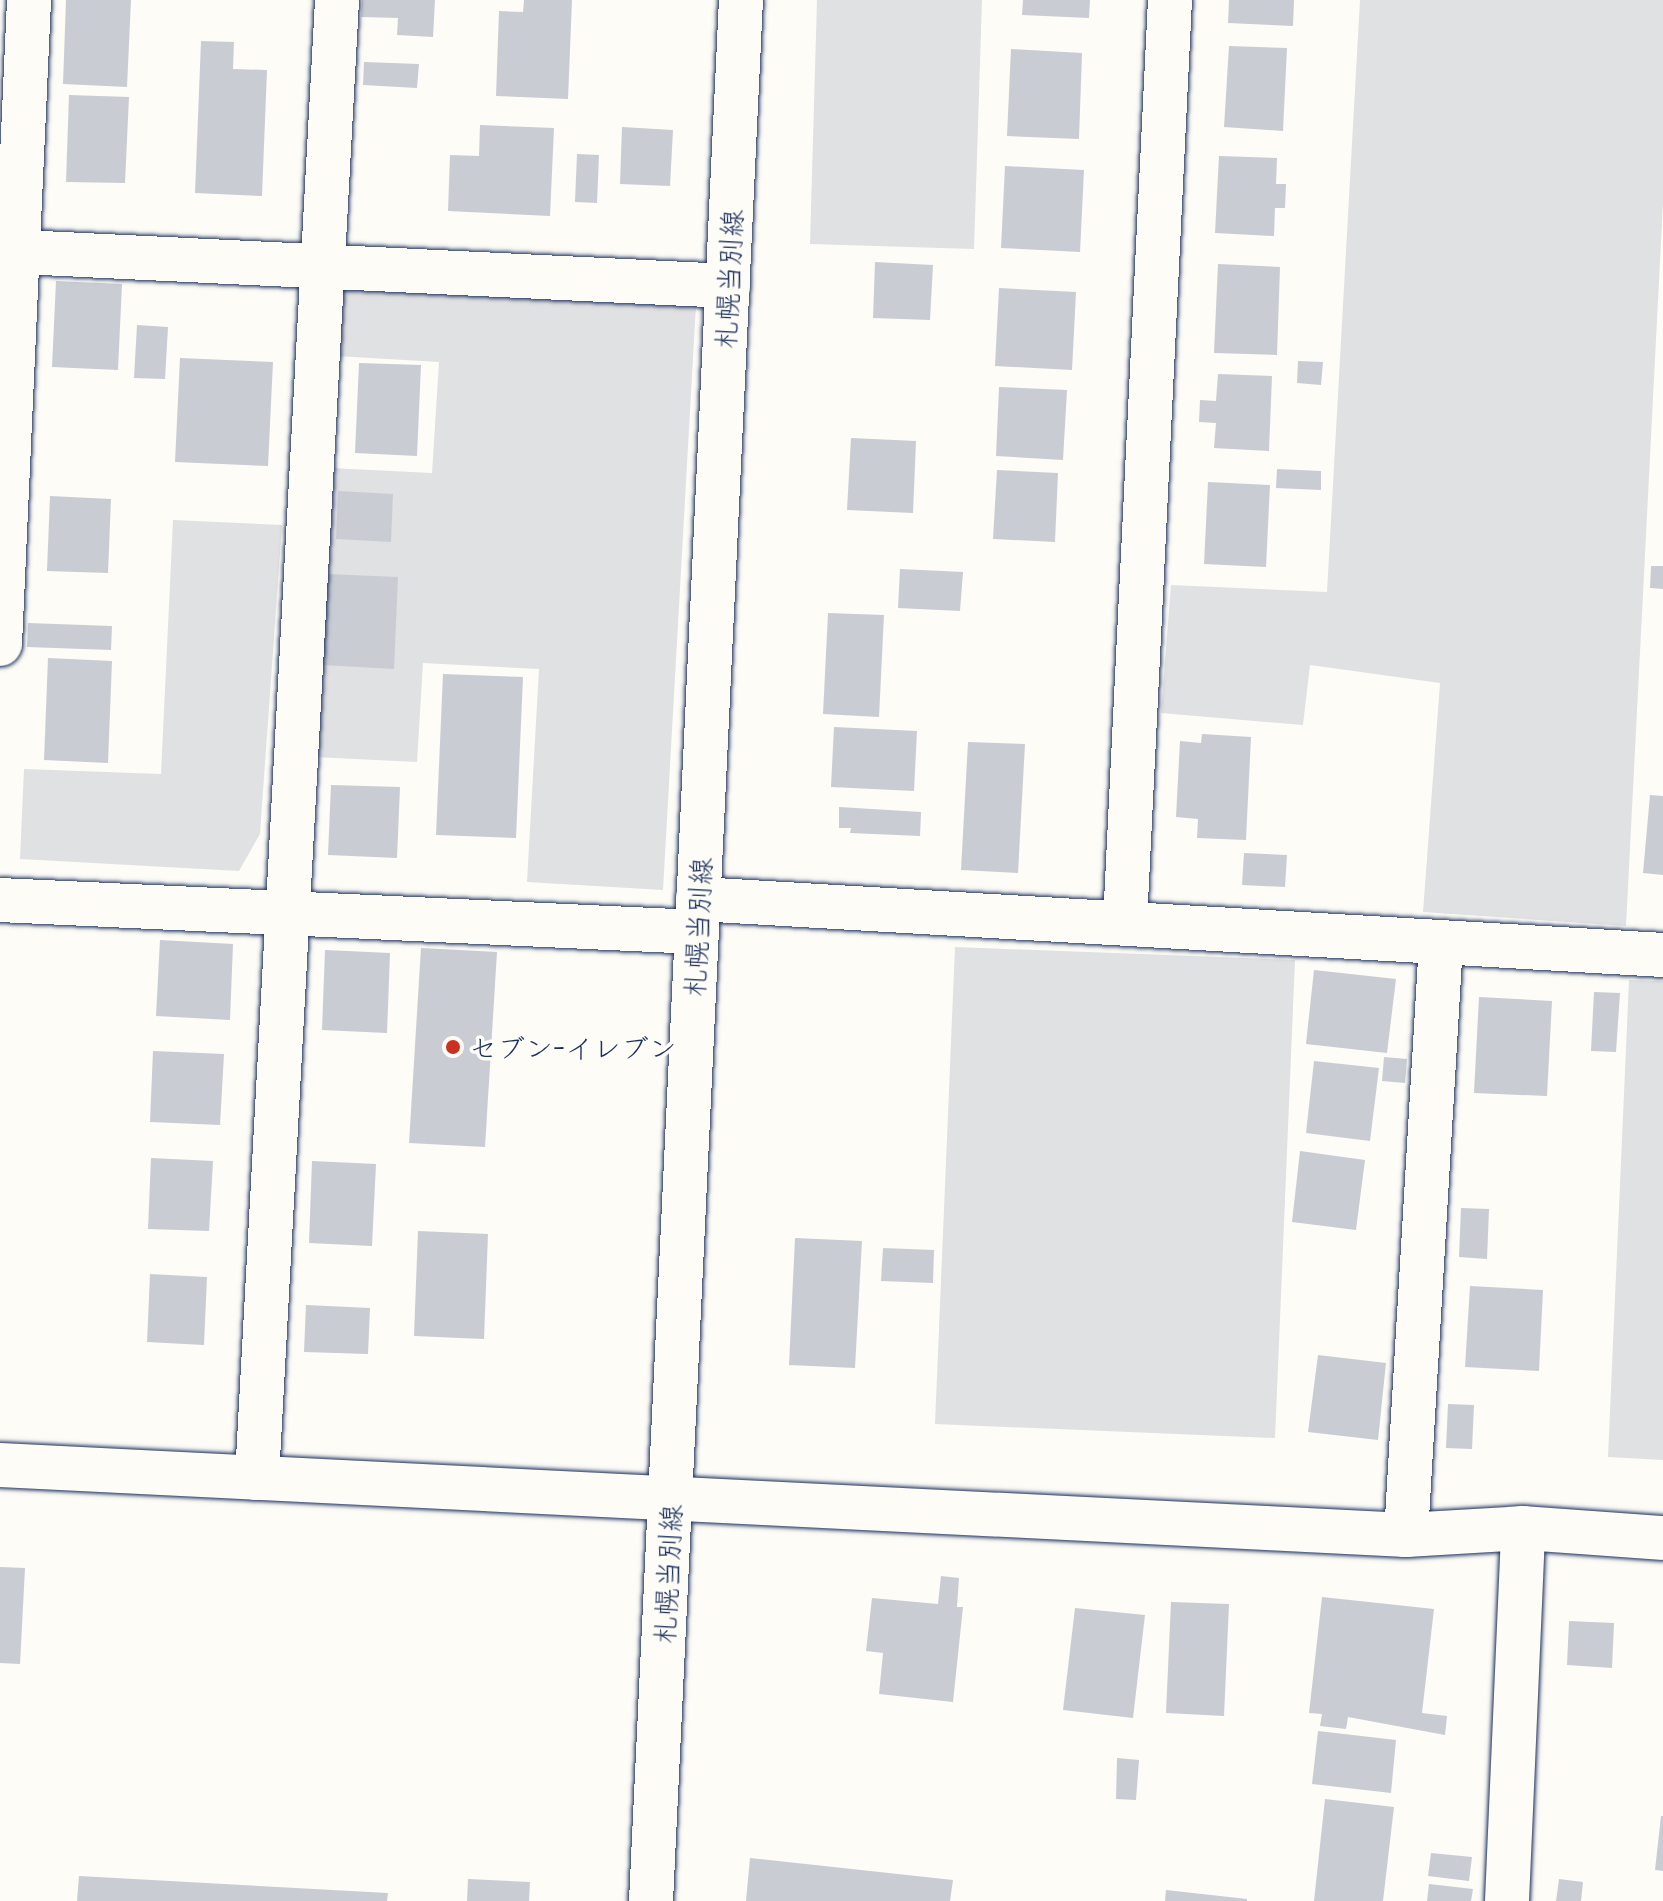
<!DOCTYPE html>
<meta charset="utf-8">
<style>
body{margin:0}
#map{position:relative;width:1663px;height:1901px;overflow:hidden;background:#fdfcf7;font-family:Mali,"Klee One",sans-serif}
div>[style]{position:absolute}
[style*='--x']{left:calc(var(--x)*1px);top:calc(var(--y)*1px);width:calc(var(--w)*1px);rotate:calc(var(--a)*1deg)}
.green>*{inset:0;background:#e0e1e3}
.building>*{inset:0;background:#c9ccd3}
.roads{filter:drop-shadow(0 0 2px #1b2f5e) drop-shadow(0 0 2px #1b2f5e)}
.minor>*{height:44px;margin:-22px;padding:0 22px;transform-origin:22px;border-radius:22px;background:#fdfcf7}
.tertiary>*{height:44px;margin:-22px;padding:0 22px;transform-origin:22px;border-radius:22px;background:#fdfcf7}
.primary>*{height:44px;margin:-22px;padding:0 22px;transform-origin:22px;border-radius:22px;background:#fdfcf7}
.dots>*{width:22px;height:22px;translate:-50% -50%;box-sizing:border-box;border:4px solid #fdfcf7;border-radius:50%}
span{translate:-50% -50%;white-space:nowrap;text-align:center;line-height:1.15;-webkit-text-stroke:7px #fdfcf7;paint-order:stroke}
.street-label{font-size:28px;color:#1b2f5e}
.poi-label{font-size:28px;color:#1b2f5e}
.left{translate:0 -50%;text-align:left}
</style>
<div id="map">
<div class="green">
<div style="clip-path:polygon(817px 0,982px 0,974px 249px,810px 244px)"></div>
<div style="clip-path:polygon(1360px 0,1663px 0,1663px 203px,1626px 926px,1423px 912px,1440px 683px,1310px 665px,1303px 725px,1161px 713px,1171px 585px,1327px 592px)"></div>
<div style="clip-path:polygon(340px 285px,696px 305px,663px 890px,527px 882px,539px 669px,423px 663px,417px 762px,314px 757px,330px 468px,432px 473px,439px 362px,336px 356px)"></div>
<div style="clip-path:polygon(173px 520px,282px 525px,260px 834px,239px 871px,20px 859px,24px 769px,161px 774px)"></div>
<div style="clip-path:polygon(955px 947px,1295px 960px,1275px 1438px,935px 1424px)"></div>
<div style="clip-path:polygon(1629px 980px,1663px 981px,1663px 1460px,1608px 1457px)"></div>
</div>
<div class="building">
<div style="clip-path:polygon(66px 0,131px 0,127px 87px,63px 84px)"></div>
<div style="clip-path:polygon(362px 0,435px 0,433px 37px,397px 35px,398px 18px,361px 17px)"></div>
<div style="clip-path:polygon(524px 0,572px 0,568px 99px,496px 96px,499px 11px,523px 12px)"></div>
<div style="clip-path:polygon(1023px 0,1090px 0,1089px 18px,1022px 15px)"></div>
<div style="clip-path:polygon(1229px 0,1294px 0,1293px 26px,1228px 23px)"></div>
<div style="clip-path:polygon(201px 41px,234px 42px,233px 69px,267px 70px,262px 196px,195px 193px)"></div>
<div style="clip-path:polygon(1229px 46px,1287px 48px,1283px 131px,1224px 127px)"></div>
<div style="clip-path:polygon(1011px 49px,1082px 53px,1079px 139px,1007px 136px)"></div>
<div style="clip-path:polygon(364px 62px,419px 64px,417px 88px,363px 85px)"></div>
<div style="clip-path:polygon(69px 95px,129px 97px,125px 183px,66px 182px)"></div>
<div style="clip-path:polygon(480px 125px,554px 128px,550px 216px,448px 211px,450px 155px,479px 156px)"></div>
<div style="clip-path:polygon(622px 127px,673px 130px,670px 186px,620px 184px)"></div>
<div style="clip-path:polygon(577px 154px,599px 155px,597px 203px,575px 202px)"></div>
<div style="clip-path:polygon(1219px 156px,1277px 158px,1276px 184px,1286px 184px,1285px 208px,1275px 208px,1274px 236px,1215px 233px)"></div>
<div style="clip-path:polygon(1005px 166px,1084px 170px,1080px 252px,1001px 248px)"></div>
<div style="clip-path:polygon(875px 262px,933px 265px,930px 320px,873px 318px)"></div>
<div style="clip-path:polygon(1218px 264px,1280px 267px,1277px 355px,1214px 353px)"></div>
<div style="clip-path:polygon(56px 281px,122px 284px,118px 370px,52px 367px)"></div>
<div style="clip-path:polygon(999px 288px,1076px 292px,1072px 370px,995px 366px)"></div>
<div style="clip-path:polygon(137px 325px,168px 327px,165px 379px,134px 378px)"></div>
<div style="clip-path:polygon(180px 358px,273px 362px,268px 466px,175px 462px)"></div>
<div style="clip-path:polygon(1298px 361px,1323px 362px,1321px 385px,1297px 383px)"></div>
<div style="clip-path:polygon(359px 363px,421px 365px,417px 456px,355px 453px)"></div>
<div style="clip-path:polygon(1218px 374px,1272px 376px,1269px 451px,1214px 448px,1216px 423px,1199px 422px,1200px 400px,1216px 401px)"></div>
<div style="clip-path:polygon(999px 387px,1067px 390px,1063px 460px,996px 456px)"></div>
<div style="clip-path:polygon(851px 438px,916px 441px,913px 513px,847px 510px)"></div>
<div style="clip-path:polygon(1277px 469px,1321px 471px,1321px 490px,1276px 488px)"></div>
<div style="clip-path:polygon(997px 470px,1058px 473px,1055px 542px,993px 539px)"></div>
<div style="clip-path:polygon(1208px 482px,1270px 485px,1266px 567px,1204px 564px)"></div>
<div style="clip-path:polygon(338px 491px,393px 494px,391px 542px,336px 539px)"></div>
<div style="clip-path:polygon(50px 496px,111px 499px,108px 573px,47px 571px)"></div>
<div style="clip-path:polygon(1651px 566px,1663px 566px,1663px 589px,1650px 588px)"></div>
<div style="clip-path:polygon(900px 569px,963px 572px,960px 611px,898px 608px)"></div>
<div style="clip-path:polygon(327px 574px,398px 577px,394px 669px,322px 665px)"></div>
<div style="clip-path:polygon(828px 613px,884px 615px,879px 717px,823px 714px)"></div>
<div style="clip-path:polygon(28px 623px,112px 626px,111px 650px,27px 647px)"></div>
<div style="clip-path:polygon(48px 658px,112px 661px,108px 763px,44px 760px)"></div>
<div style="clip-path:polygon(443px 674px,523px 677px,516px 838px,436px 835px)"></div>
<div style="clip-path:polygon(834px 727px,917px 731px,914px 791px,831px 787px)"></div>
<div style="clip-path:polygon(1202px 734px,1251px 737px,1246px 840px,1197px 838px,1198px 819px,1176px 817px,1180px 741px,1201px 743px)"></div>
<div style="clip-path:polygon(968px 742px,1025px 744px,1018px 873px,961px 870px)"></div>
<div style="clip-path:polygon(331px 785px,400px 787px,397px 858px,328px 855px)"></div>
<div style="clip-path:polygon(1650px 795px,1663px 796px,1663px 875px,1643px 873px)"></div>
<div style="clip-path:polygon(839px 807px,921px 812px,920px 836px,850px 833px,851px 828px,839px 828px)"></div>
<div style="clip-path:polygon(1244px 853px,1287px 855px,1285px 887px,1242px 885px)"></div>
<div style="clip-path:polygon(160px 940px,233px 944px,230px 1020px,156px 1016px)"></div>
<div style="clip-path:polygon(421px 948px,497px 952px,485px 1147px,409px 1143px)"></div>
<div style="clip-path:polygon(325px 950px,390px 953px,387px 1033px,322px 1030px)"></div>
<div style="clip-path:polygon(1314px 970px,1396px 979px,1387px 1053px,1306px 1044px)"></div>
<div style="clip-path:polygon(1594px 992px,1620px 993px,1616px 1052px,1591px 1051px)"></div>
<div style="clip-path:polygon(1479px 997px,1552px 1001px,1547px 1096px,1474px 1093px)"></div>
<div style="clip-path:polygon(153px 1051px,224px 1054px,220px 1125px,150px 1122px)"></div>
<div style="clip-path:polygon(1384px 1057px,1407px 1059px,1405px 1083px,1382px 1081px)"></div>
<div style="clip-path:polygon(1314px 1061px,1379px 1068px,1370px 1141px,1306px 1133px)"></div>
<div style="clip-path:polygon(1300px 1151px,1365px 1160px,1356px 1230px,1292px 1222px)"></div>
<div style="clip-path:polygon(151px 1158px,213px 1161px,209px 1231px,148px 1229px)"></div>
<div style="clip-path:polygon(312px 1161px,376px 1164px,372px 1246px,309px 1243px)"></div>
<div style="clip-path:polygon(1461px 1208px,1489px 1209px,1487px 1259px,1459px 1257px)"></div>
<div style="clip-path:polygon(418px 1231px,488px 1234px,484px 1339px,414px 1336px)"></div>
<div style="clip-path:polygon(795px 1238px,862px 1241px,855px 1368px,789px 1365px)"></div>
<div style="clip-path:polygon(883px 1248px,934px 1250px,933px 1283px,881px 1281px)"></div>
<div style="clip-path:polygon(150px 1274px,207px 1277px,204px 1345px,147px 1342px)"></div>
<div style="clip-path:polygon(1470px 1286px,1543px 1290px,1539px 1371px,1465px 1367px)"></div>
<div style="clip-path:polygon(306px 1305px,370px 1308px,368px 1354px,304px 1352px)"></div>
<div style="clip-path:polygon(1318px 1355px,1386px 1363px,1378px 1440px,1308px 1432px)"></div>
<div style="clip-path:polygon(1448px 1404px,1474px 1405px,1472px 1449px,1446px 1448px)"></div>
<div style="clip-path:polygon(0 1567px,25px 1568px,20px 1664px,0 1663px)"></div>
<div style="clip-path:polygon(941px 1576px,959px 1578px,957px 1607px,963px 1607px,953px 1702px,879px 1694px,883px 1653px,866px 1651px,872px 1598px,938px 1604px)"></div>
<div style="clip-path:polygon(1322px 1597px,1434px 1609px,1422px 1713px,1447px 1716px,1445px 1735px,1348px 1717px,1346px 1729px,1320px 1726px,1322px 1714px,1309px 1713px)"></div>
<div style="clip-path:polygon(1171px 1602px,1229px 1604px,1224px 1716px,1166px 1713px)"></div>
<div style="clip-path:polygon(1075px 1608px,1145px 1615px,1133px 1718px,1063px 1710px)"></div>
<div style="clip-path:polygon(1569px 1621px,1614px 1623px,1612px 1668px,1567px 1665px)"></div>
<div style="clip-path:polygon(1318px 1731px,1396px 1740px,1391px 1793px,1312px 1784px)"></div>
<div style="clip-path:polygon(1117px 1758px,1139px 1760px,1136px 1800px,1116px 1799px)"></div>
<div style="clip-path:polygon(1325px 1799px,1394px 1807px,1383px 1901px,1314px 1901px)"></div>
<div style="clip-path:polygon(1661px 1816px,1663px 1816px,1663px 1871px,1655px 1870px)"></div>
<div style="clip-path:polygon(1431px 1853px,1472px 1857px,1469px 1881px,1428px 1876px)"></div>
<div style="clip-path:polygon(750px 1858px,953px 1880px,950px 1901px,746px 1901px)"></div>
<div style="clip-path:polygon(79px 1876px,388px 1893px,387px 1901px,77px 1901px)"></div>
<div style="clip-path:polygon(468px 1879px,530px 1882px,529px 1901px,467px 1901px)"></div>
<div style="clip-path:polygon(1559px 1879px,1583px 1882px,1581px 1901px,1556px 1901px)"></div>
<div style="clip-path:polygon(1429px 1884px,1473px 1889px,1471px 1901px,1427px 1901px)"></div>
<div style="clip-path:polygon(1166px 1890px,1247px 1899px,1247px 1901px,1165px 1901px)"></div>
</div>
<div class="roads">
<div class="minor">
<div style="--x:0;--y:251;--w:729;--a:2.75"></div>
<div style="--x:0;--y:644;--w:645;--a:-87.42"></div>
<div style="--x:698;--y:899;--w:967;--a:3.32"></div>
<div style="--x:0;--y:900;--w:698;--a:2.63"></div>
<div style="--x:1125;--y:923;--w:924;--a:-87.21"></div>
<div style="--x:257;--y:1478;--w:1480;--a:-86.9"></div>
<div style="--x:1406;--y:1535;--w:594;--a:-86.62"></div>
<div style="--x:1507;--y:1901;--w:373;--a:-87.5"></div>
</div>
<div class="tertiary">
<div style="--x:0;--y:1465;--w:1408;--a:2.85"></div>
<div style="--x:1406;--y:1535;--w:117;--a:-3.4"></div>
<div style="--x:1523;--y:1528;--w:140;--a:4.1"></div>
</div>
<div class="primary">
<div style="--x:651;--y:1901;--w:1903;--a:-87.29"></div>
</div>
</div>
<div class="dots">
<div style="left:453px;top:1047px;background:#c8321e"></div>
</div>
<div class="street-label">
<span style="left:728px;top:279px;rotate:-87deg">札幌当別線</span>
<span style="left:697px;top:927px;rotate:-87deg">札幌当別線</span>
<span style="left:667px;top:1574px;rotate:-87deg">札幌当別線</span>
</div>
<div class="poi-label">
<span class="left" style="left:469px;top:1047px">セブン-イレブン</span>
</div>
</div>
